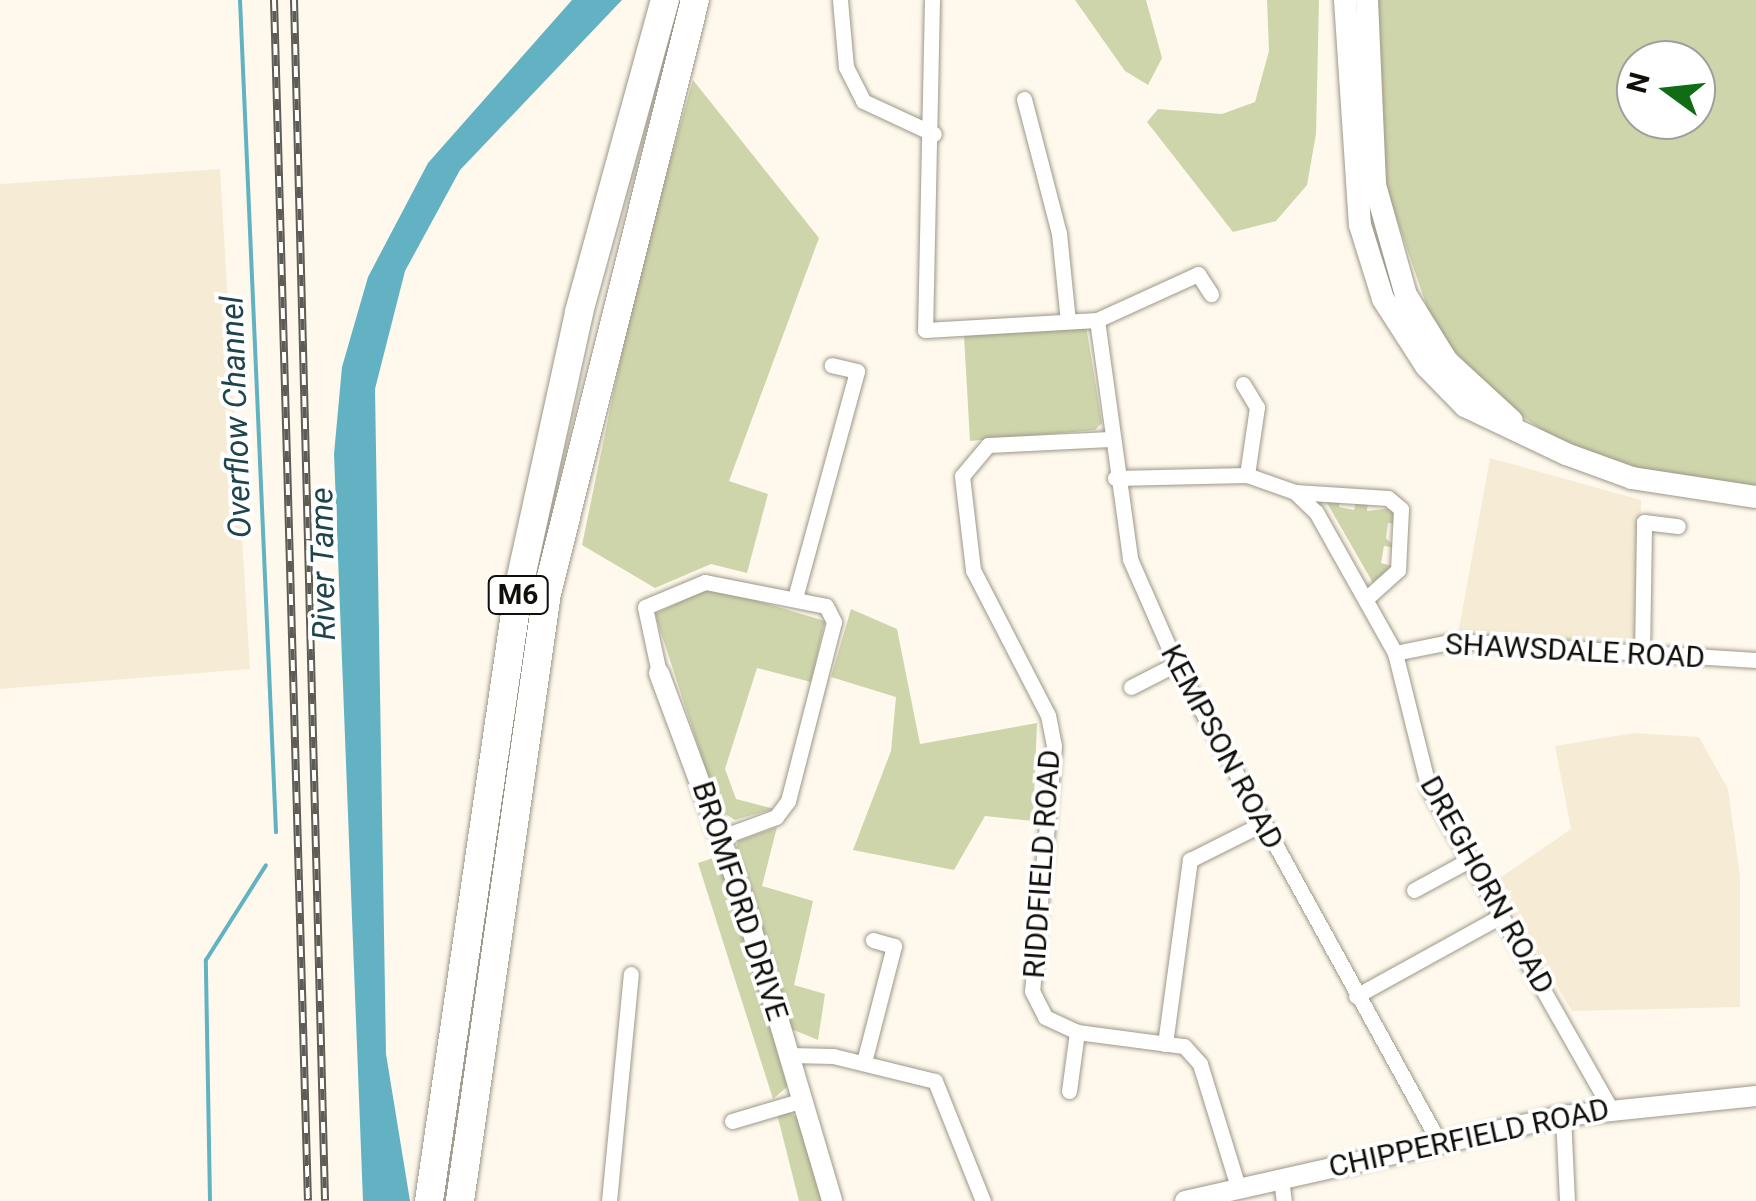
<!DOCTYPE html>
<style>
body{margin:0}
#map{position:relative;width:1756px;height:1201px;overflow:hidden;background:#fef9ec;font-family:Roboto,sans-serif}
div>[style]{position:absolute}
[style*='--x']{left:calc(var(--x)*1px);top:calc(var(--y)*1px);width:calc(var(--w)*1px);rotate:calc(var(--a)*1deg)}
.built>*{inset:0;background:#f6ecd6}
.green>*{inset:0;background:#cfd5ab}
.water>*{inset:0;background:#62b2c4}
.stream>*{height:4px;margin:-2px;padding:0 2px;transform-origin:2px;border-radius:2px;background:#62b2c4}
.roads{filter:drop-shadow(0 0 2px #9d9789) drop-shadow(0 0 2px #9d9789)}
.minor>*{height:15px;margin:-7.5px;padding:0 7.5px;transform-origin:7.5px;border-radius:7.5px;background:#fff}
.tertiary>*{height:20px;margin:-10px;padding:0 10px;transform-origin:10px;border-radius:10px;background:#fff}
.secondary>*{height:22px;margin:-11px;padding:0 11px;transform-origin:11px;border-radius:11px;background:#fff}
.motorway>*{height:28px;margin:-14px;padding:0 14px;transform-origin:14px;border-radius:14px;background:#fff}
.rail>*{height:8px;margin-top:-4px;transform-origin:0;background:repeating-linear-gradient(90deg,#fff 0 11px,#5f5c55 0 22px);box-sizing:border-box;border-block:2px solid #5f5c55}
span{translate:-50% -50%;white-space:nowrap;text-align:center;line-height:1.15;-webkit-text-stroke:8px #fff;paint-order:stroke}
.shield-label span{padding:2px 8px;background:#fff;border:2px solid;border-radius:8px;-webkit-text-stroke-width:0}
.shield-label{font-size:28px;color:#110f0a;font-weight:700}
.street-label{font-size:30px;color:#110f0a}
.water-label{font-size:32px;color:#1e444c;font-style:italic}
.north{position:absolute;left:1616px;top:40px;width:100px;height:100px;box-sizing:border-box;background:#fff;border:2px solid #a09f9d;border-radius:50%;rotate:285deg;font-size:28px;font-weight:700;line-height:40px;text-align:center;color:#110f0a}
.north::after{content:'';display:block;margin:auto;width:35px;height:45px;background:#116c16;clip-path:polygon(50% 0,100% 100%,50% 72%,0 100%)}
</style>
<div id="map">
<div class="built">
<div style="clip-path:polygon(220px 169px,250px 669px,0 689px,0 184px)"></div>
<div style="clip-path:polygon(1490px 458px,1641px 500px,1639px 644px,1458px 634px)"></div>
<div style="clip-path:polygon(1634px 733px,1699px 737px,1728px 789px,1740px 876px,1740px 1007px,1572px 1011px,1494px 882px,1571px 829px,1555px 746px)"></div>
</div>
<div class="green">
<div style="clip-path:polygon(1075px 0,1146px 0,1162px 58px,1148px 85px,1125px 71px)"></div>
<div style="clip-path:polygon(1267px 0,1319px 0,1316px 134px,1307px 185px,1276px 221px,1233px 232px,1147px 122px,1158px 109px,1222px 114px,1255px 102px,1269px 51px)"></div>
<div style="clip-path:polygon(evenodd,1373px 0,1756px 0,1756px 490px,1633px 472px,1556px 440px,1492px 395px,1434px 327px,1385px 185px,1373px 0,1636px 60px,1696px 60px,1696px 120px,1636px 120px,1636px 60px)"></div>
<div style="clip-path:polygon(693px 80px,819px 238px,729px 481px,768px 494px,747px 573px,711px 564px,655px 588px,582px 545px,638px 274px)"></div>
<div style="clip-path:polygon(1086px 326px,1102px 423px,1095px 430px,970px 441px,964px 336px)"></div>
<div style="clip-path:polygon(1323px 496px,1341px 496px,1339px 507px,1354px 510px,1357px 499px,1368px 501px,1367px 511px,1393px 508px,1399px 524px,1388px 523px,1386px 538px,1396px 548px,1384px 546px,1381px 563px,1392px 566px,1373px 583px)"></div>
<div style="clip-path:polygon(710px 587px,825px 621px,811px 682px,757px 668px,725px 769px,736px 799px,774px 809px,735px 820px,719px 810px,655px 614px)"></div>
<div style="clip-path:polygon(851px 609px,897px 629px,920px 744px,1037px 723px,1033px 821px,985px 816px,954px 870px,853px 850px,891px 751px,896px 697px,831px 677px)"></div>
<div style="clip-path:polygon(777px 827px,762px 886px,813px 901px,794px 985px,825px 994px,818px 1040px,789px 1028px,735px 853px,738px 841px)"></div>
<div style="clip-path:polygon(719px 856px,788px 1086px,773px 1099px,698px 863px)"></div>
<div style="clip-path:polygon(789px 1112px,802px 1121px,823px 1201px,799px 1201px,777px 1114px)"></div>
</div>
<div class="water">
<div style="clip-path:polygon(572px 0,622px 0,460px 170px,405px 271px,375px 389px,386px 1054px,410px 1201px,363px 1201px,334px 454px,342px 367px,368px 277px,428px 163px)"></div>
</div>
<div class="stream">
<div style="--x:240;--y:0;--w:833;--a:87.52"></div>
<div style="--x:210;--y:1201;--w:241;--a:-91"></div>
<div style="--x:206;--y:960;--w:112;--a:-57.7"></div>
</div>
<div class="roads">
<div class="minor">
<div style="--x:840;--y:0;--w:67;--a:84.9"></div>
<div style="--x:846;--y:67;--w:38;--a:63"></div>
<div style="--x:863;--y:101;--w:78;--a:24.9"></div>
<div style="--x:932;--y:0;--w:330;--a:91.2"></div>
<div style="--x:925;--y:330;--w:172;--a:-3.3"></div>
<div style="--x:1097;--y:320;--w:111;--a:-24.5"></div>
<div style="--x:1198;--y:274;--w:24;--a:57"></div>
<div style="--x:1024;--y:99;--w:138;--a:75.4"></div>
<div style="--x:1059;--y:233;--w:88;--a:84.2"></div>
<div style="--x:1097;--y:320;--w:241;--a:82.1"></div>
<div style="--x:1130;--y:559;--w:115;--a:66.3"></div>
<div style="--x:1176;--y:664;--w:546;--a:61.18"></div>
<div style="--x:1243;--y:384;--w:27;--a:59"></div>
<div style="--x:1257;--y:407;--w:69;--a:98.4"></div>
<div style="--x:1110;--y:439;--w:122;--a:177.2"></div>
<div style="--x:988;--y:445;--w:40;--a:130"></div>
<div style="--x:962;--y:476;--w:95;--a:83.3"></div>
<div style="--x:973;--y:570;--w:163;--a:62.7"></div>
<div style="--x:1048;--y:715;--w:32;--a:79"></div>
<div style="--x:1054;--y:746;--w:246;--a:95.1"></div>
<div style="--x:1032;--y:991;--w:29;--a:63"></div>
<div style="--x:1045;--y:1017;--w:35;--a:25"></div>
<div style="--x:1077;--y:1032;--w:108;--a:7.5"></div>
<div style="--x:1184;--y:1046;--w:24;--a:48"></div>
<div style="--x:1200;--y:1064;--w:129;--a:72.8"></div>
<div style="--x:1115;--y:478;--w:132;--a:-1.3"></div>
<div style="--x:1247;--y:475;--w:51;--a:19.5"></div>
<div style="--x:1295;--y:492;--w:29;--a:44"></div>
<div style="--x:1316;--y:512;--w:162;--a:60.7"></div>
<div style="--x:1395;--y:653;--w:140;--a:76"></div>
<div style="--x:1429;--y:789;--w:367;--a:60.4"></div>
<div style="--x:1295;--y:492;--w:93;--a:3.7"></div>
<div style="--x:1388;--y:498;--w:17;--a:40"></div>
<div style="--x:1401;--y:509;--w:61;--a:92.8"></div>
<div style="--x:1398;--y:570;--w:40;--a:138"></div>
<div style="--x:795;--y:598;--w:235;--a:-74.7"></div>
<div style="--x:857;--y:371;--w:26;--a:-167"></div>
<div style="--x:1395;--y:653;--w:60;--a:-11.5"></div>
<div style="--x:1454;--y:641;--w:303;--a:3.6"></div>
<div style="--x:1642;--y:654;--w:132;--a:-89.1"></div>
<div style="--x:1644;--y:522;--w:34;--a:7"></div>
<div style="--x:659;--y:673;--w:67;--a:-102"></div>
<div style="--x:645;--y:607;--w:65;--a:-22.6"></div>
<div style="--x:705;--y:582;--w:123;--a:11.2"></div>
<div style="--x:826;--y:606;--w:18;--a:63"></div>
<div style="--x:834;--y:622;--w:185;--a:104.4"></div>
<div style="--x:788;--y:801;--w:20;--a:127"></div>
<div style="--x:776;--y:817;--w:58;--a:159.7"></div>
<div style="--x:1131;--y:687;--w:51;--a:-27.1"></div>
<div style="--x:1414;--y:890;--w:63;--a:-28.6"></div>
<div style="--x:1356;--y:996;--w:166;--a:-28.9"></div>
<div style="--x:1165;--y:1044;--w:186;--a:-82.3"></div>
<div style="--x:1190;--y:860;--w:80;--a:-26.6"></div>
<div style="--x:790;--y:1055;--w:43;--a:1.3"></div>
<div style="--x:833;--y:1056;--w:105;--a:13.8"></div>
<div style="--x:935;--y:1081;--w:129;--a:68.2"></div>
<div style="--x:864;--y:1062;--w:120;--a:-75.5"></div>
<div style="--x:894;--y:946;--w:22;--a:-164"></div>
<div style="--x:1069;--y:1091;--w:60;--a:-82.3"></div>
<div style="--x:1563;--y:1116;--w:85;--a:87.3"></div>
<div style="--x:732;--y:1121;--w:74;--a:-16.5"></div>
<div style="--x:1281;--y:1178;--w:23;--a:83"></div>
<div style="--x:609;--y:1201;--w:228;--a:-84.5"></div>
</div>
<div class="tertiary">
<div style="--x:659;--y:673;--w:235;--a:69.6"></div>
<div style="--x:741;--y:893;--w:321;--a:73.5"></div>
<div style="--x:1185;--y:1201;--w:387;--a:-12.7"></div>
<div style="--x:1563;--y:1116;--w:194;--a:-5.9"></div>
</div>
<div class="secondary">
<div style="--x:1345;--y:0;--w:225;--a:86.2"></div>
<div style="--x:1360;--y:225;--w:77;--a:72.7"></div>
<div style="--x:1383;--y:299;--w:80;--a:57.3"></div>
<div style="--x:1426;--y:366;--w:56;--a:45.7"></div>
<div style="--x:1465;--y:406;--w:112;--a:25.4"></div>
<div style="--x:1566;--y:454;--w:70;--a:20"></div>
<div style="--x:1632;--y:478;--w:125;--a:8.7"></div>
<div style="--x:1367;--y:0;--w:185;--a:87.5"></div>
<div style="--x:1375;--y:185;--w:114;--a:74.3"></div>
<div style="--x:1406;--y:295;--w:78;--a:58.2"></div>
<div style="--x:1447;--y:361;--w:88;--a:42.7"></div>
</div>
<div class="motorway">
<div style="--x:429;--y:1201;--w:622;--a:-81.67"></div>
<div style="--x:519;--y:586;--w:280;--a:-77.6"></div>
<div style="--x:579;--y:312;--w:324;--a:-74.6"></div>
<div style="--x:460;--y:1201;--w:614;--a:-81.86"></div>
<div style="--x:547;--y:593;--w:611;--a:-75.99"></div>
</div>
</div>
<div class="rail">
<div style="--x:274;--y:0;--w:1201;--a:88.38"></div>
<div style="--x:294;--y:0;--w:1201;--a:88.52"></div>
</div>
<div class="shield-label">
<span style="left:518px;top:595px">M6</span>
</div>
<div class="street-label">
<span style="left:1575px;top:651px;rotate:3deg">SHAWSDALE ROAD</span>
<span style="left:1222px;top:747px;rotate:62deg">KEMPSON ROAD</span>
<span style="left:1042px;top:864px;rotate:-86deg">RIDDFIELD ROAD</span>
<span style="left:1487px;top:885px;rotate:61deg">DREGHORN ROAD</span>
<span style="left:740px;top:901px;rotate:72deg">BROMFORD DRIVE</span>
<span style="left:1469px;top:1138px;rotate:-12deg">CHIPPERFIELD ROAD</span>
</div>
<div class="water-label">
<span style="left:236px;top:417px;rotate:-92deg">Overflow Channel</span>
<span style="left:323px;top:564px;rotate:-91deg">River Tame</span>
</div>
<div class="north">N</div>
</div>
